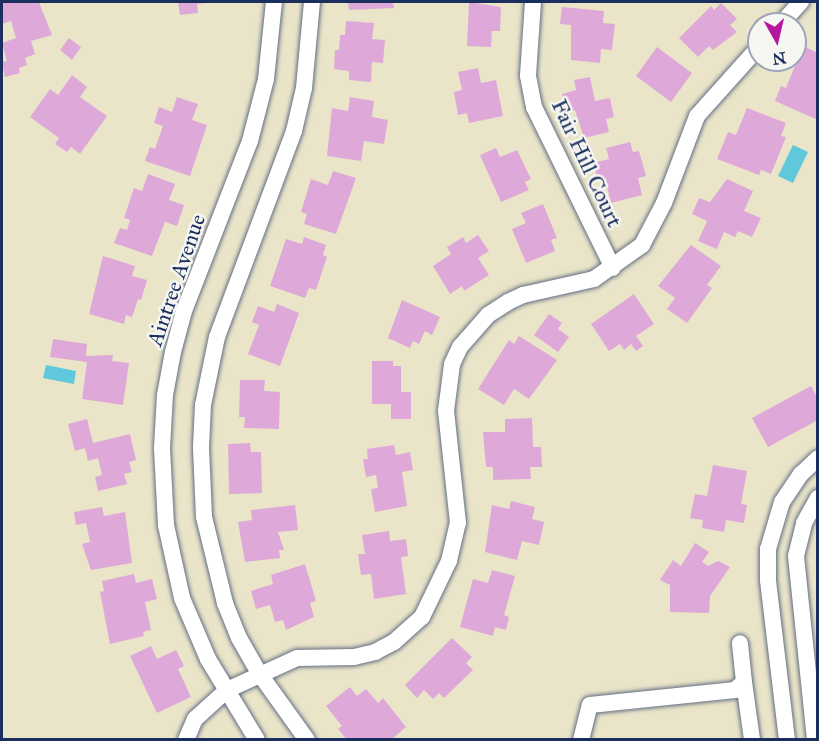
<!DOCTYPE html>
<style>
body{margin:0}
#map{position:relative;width:819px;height:741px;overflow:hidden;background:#eae5c9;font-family:"IM FELL Great Primer",serif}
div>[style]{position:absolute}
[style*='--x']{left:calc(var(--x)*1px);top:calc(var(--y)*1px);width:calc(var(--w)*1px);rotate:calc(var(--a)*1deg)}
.water>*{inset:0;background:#5fc8da}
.building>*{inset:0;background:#dea9d8}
.roads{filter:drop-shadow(0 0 2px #636f83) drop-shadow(0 0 2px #636f83)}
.minor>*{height:16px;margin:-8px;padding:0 8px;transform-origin:8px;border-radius:8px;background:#fff}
span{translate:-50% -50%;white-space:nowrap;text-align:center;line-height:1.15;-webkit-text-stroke:5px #f6f6f2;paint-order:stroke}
.street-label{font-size:22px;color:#1b2f5e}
.frame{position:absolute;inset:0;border:3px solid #1b2f5e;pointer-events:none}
.north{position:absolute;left:747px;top:12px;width:60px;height:60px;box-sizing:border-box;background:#f6f6f2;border:2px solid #9ea6b7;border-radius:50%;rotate:172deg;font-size:16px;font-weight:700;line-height:24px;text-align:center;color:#1b2f5e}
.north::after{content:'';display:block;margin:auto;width:21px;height:27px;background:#b5179e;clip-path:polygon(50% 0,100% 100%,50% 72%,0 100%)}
</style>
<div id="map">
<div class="water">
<div style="clip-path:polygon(793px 145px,808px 152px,793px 183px,778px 176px)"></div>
<div style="clip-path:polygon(46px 365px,76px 371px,74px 384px,43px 378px)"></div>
</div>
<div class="building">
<div style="clip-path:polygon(2px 2px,39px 2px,52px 35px,31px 41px,35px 54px,25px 58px,27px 65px,19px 68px,20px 73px,5px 77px,2px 62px,7px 61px,2px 43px,16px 38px,11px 21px,2px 24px)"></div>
<div style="clip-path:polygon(178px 2px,205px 2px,205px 3px,197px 4px,198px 13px,180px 15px)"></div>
<div style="clip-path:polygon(348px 2px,393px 2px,394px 8px,349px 10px)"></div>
<div style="clip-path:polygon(469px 2px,501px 7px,500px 31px,492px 31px,491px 47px,467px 46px)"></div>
<div style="clip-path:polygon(721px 3px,737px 19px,730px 25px,737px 32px,713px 50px,709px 46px,698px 57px,679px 38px,711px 6px,714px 10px)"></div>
<div style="clip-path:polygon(562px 7px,604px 11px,603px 23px,615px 24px,612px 50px,601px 49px,600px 63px,571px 60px,571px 25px,560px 24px)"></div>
<div style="clip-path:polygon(346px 21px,374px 23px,372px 39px,385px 40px,383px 63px,372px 62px,371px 82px,349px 80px,349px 71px,334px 69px,335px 50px,339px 50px,340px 35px,345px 35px)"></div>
<div style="clip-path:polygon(69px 38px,81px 47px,72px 60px,60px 50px)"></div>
<div style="clip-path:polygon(803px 46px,818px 53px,818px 120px,775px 101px,781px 86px,786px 88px)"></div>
<div style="clip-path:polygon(657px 47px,692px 73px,671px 102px,636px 76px)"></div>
<div style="clip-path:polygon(478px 68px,481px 83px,496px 80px,503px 116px,469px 123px,467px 113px,458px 115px,454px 92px,462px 90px,458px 72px)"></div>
<div style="clip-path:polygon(72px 75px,87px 87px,80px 97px,107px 116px,80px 154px,71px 147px,67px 152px,55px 144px,59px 138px,30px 117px,50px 89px,58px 95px)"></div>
<div style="clip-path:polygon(590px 77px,595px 101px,610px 98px,614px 117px,606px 119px,609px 132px,584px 138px,575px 110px,567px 112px,562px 94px,576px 90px,574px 80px)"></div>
<div style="clip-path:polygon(177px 97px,198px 104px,192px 120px,207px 125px,190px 176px,145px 161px,150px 147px,155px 149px,163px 126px,154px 123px,159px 107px,172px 112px)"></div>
<div style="clip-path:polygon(350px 97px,374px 101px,372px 117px,388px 120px,384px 144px,364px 141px,361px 161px,327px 156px,332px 108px,348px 111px)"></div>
<div style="clip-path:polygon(747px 108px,786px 123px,781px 136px,786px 137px,771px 174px,761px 170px,759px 175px,717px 159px,728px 132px,736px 135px)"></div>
<div style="clip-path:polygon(630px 142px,633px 152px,639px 151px,646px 176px,638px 178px,642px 195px,611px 203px,605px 178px,598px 180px,593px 163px,609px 159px,606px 148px)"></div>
<div style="clip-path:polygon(496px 148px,500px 157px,517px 150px,531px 179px,525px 182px,529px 190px,501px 202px,480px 155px)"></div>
<div style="clip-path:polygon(333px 171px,356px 178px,336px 234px,304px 224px,307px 214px,301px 212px,311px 179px,328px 185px)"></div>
<div style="clip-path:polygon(148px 174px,175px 184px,169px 200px,184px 205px,177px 226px,165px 222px,152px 256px,114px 243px,120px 228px,127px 230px,130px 220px,124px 218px,134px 188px,142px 191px)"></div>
<div style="clip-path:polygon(727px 179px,753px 191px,744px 211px,761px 218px,752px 237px,738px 231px,735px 237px,724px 232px,717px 249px,698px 241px,707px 221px,692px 214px,699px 198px,710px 202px)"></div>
<div style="clip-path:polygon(543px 204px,557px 238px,551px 240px,555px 251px,526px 263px,512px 229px,526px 223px,521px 213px)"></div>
<div style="clip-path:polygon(478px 235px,489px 251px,478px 258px,489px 275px,464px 291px,462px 286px,450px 294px,433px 266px,451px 254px,447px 247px,463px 237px,466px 243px)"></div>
<div style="clip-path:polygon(304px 237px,326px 245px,323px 255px,327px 257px,316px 290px,309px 288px,305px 298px,270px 286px,286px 239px,302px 244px)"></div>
<div style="clip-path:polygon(691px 245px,721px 266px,707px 285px,712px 288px,687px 323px,667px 309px,675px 298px,658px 286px)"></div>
<div style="clip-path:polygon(103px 256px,135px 266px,132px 276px,147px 280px,141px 300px,138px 299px,132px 317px,126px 315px,124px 324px,89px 314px)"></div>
<div style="clip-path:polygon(634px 294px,654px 324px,636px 336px,643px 346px,636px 351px,631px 344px,624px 350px,620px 344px,609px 351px,591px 324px)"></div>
<div style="clip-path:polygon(402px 300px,440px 317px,432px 335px,425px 331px,419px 344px,413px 341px,410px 348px,388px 338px)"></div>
<div style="clip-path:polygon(277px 304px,299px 313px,280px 366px,248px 354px,259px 325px,252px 322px,258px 306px,274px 312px)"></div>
<div style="clip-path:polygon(549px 314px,562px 323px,558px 329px,569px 337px,558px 352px,534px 335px)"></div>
<div style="clip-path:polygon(519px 336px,557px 360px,529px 399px,514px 389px,504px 405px,478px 389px,509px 340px,514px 344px)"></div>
<div style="clip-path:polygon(53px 339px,87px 344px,86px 356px,113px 355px,112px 361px,129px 363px,123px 405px,82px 399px,87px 362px,50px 357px)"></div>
<div style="clip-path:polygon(372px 361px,393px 361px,393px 366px,401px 366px,401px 392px,411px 392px,411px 419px,391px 419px,391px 404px,372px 404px)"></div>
<div style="clip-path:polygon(240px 380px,265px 380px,264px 391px,280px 392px,279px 429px,244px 428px,245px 417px,239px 417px)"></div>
<div style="clip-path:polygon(811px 386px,818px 399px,818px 420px,768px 447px,752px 418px)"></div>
<div style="clip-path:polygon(532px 418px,533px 447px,541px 447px,542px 467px,530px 467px,531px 479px,493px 480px,493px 467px,486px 467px,483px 432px,505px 432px,505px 419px)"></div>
<div style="clip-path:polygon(87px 419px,93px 443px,130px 434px,136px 460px,129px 462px,132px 472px,124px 474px,127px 484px,98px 491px,95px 477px,102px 475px,98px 458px,88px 461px,85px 448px,75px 451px,68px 424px)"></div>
<div style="clip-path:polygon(250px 443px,251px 452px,261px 452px,262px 493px,229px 494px,228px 444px)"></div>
<div style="clip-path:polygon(394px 445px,396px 455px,410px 452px,413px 470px,402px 472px,407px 506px,375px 512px,371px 489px,378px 488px,376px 475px,366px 477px,363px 459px,368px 459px,367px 449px)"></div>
<div style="clip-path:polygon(713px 465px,747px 471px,741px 504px,747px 505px,744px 523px,726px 520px,724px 532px,702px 528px,703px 520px,690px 518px,695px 494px,707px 496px)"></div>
<div style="clip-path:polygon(511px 501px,535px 507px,532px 519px,544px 522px,539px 545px,522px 541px,517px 560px,485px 552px,492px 505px,509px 509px)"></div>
<div style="clip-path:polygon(295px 505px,298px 530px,278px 532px,284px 550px,279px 550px,280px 558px,245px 562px,238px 522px,252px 520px,251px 510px)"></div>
<div style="clip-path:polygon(102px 507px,104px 516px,125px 512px,132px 563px,91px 570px,82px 544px,90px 542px,86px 523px,76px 525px,74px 512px)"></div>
<div style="clip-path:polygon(389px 531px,390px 541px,406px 539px,408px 556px,401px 557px,406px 594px,374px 599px,371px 574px,361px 575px,358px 554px,365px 554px,362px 535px)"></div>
<div style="clip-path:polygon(695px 543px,709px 552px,702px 562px,708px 566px,718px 561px,730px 567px,710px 596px,709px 613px,670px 612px,670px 585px,660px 580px,673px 560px,681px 566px)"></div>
<div style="clip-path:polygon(305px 564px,316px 601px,310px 603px,314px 617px,286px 630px,283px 620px,275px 622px,270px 605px,256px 609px,251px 591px,273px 584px,271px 575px)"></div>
<div style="clip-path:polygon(492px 570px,515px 576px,504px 615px,509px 617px,506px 630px,495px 627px,493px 636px,460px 627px,473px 579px,488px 583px)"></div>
<div style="clip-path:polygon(134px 574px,136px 583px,152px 579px,157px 599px,145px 602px,151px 630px,143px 632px,144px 636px,110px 644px,100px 592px,104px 591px,102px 581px)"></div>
<div style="clip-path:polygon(452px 638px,472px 657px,466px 663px,473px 670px,444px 698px,439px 693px,433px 699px,424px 690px,417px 698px,405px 685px)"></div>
<div style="clip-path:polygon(151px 646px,157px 659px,176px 650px,184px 666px,178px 669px,191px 697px,157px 713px,130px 656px)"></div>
<div style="clip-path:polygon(350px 687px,357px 696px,366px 689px,378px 703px,383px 698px,406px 727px,391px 740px,347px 740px,338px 729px,342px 726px,326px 706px)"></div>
</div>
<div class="roads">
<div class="minor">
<div style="--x:533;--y:2;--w:74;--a:93.9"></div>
<div style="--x:528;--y:76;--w:32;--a:79"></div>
<div style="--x:534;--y:107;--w:179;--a:63.9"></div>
<div style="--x:781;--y:24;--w:30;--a:-48"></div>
<div style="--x:744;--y:682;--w:59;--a:82.1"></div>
<div style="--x:186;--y:740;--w:23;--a:-67"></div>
<div style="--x:195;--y:719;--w:43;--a:-42.2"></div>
<div style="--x:227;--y:690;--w:77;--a:-24.6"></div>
<div style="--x:297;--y:658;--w:57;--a:-1"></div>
<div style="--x:354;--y:657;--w:22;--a:-13"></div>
<div style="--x:375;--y:652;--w:21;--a:-28"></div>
<div style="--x:394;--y:642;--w:38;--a:-42"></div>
<div style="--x:422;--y:617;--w:62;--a:-64.3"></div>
<div style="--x:449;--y:561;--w:39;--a:-77"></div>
<div style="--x:458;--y:523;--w:113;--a:-96.1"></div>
<div style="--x:446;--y:411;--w:47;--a:-82.7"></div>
<div style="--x:452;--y:364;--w:19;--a:-65"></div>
<div style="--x:460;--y:347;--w:43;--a:-48.8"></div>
<div style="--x:488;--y:315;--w:24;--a:-33"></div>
<div style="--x:508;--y:302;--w:17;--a:-25"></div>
<div style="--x:523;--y:295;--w:73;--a:-12.7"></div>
<div style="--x:594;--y:279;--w:59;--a:-35.3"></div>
<div style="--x:642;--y:245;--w:47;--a:-62.4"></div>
<div style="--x:664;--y:203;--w:93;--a:-69.2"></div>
<div style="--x:697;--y:116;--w:93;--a:-48.1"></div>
<div style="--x:257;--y:740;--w:95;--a:-121.2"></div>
<div style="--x:208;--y:659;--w:66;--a:-113.1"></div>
<div style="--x:182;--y:598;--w:75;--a:-102.4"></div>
<div style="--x:166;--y:525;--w:77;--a:-93"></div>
<div style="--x:162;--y:448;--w:53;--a:-86.8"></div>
<div style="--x:165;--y:395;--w:44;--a:-79.5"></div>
<div style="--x:173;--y:352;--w:42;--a:-75"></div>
<div style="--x:184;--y:311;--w:182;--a:-68.8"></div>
<div style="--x:250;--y:141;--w:64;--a:-75.5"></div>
<div style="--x:266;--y:79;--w:77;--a:-84.1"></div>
<div style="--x:307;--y:740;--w:82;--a:-125.6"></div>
<div style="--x:259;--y:673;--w:40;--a:-119.7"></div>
<div style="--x:239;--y:638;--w:38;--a:-112"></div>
<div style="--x:225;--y:603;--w:89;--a:-103.7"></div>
<div style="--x:204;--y:517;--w:70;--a:-92.5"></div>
<div style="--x:201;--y:447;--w:42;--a:-87.3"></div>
<div style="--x:203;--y:405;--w:69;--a:-78.4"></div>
<div style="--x:217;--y:337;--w:220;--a:-69.5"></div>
<div style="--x:294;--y:131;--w:44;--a:-76.9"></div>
<div style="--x:304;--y:88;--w:86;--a:-84.7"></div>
<div style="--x:581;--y:740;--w:36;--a:-76"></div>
<div style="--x:590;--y:705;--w:146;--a:-5.9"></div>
<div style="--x:735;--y:690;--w:12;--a:-42"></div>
<div style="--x:744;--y:682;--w:39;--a:-96"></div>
<div style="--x:787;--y:740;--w:161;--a:-96.8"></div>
<div style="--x:768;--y:580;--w:31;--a:-90"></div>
<div style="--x:768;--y:549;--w:49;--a:-73.4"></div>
<div style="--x:782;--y:502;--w:34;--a:-56"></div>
<div style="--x:801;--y:474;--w:23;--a:-43"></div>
<div style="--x:815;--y:740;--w:185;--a:-95.9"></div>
<div style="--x:796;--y:556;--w:34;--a:-76"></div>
<div style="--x:804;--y:523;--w:29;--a:-61"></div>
</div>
</div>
<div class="street-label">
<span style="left:587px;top:163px;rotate:65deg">Fair Hill Court</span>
<span style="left:176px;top:280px;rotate:-71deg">Aintree Avenue</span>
</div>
<div class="frame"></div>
<div class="north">N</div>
</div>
